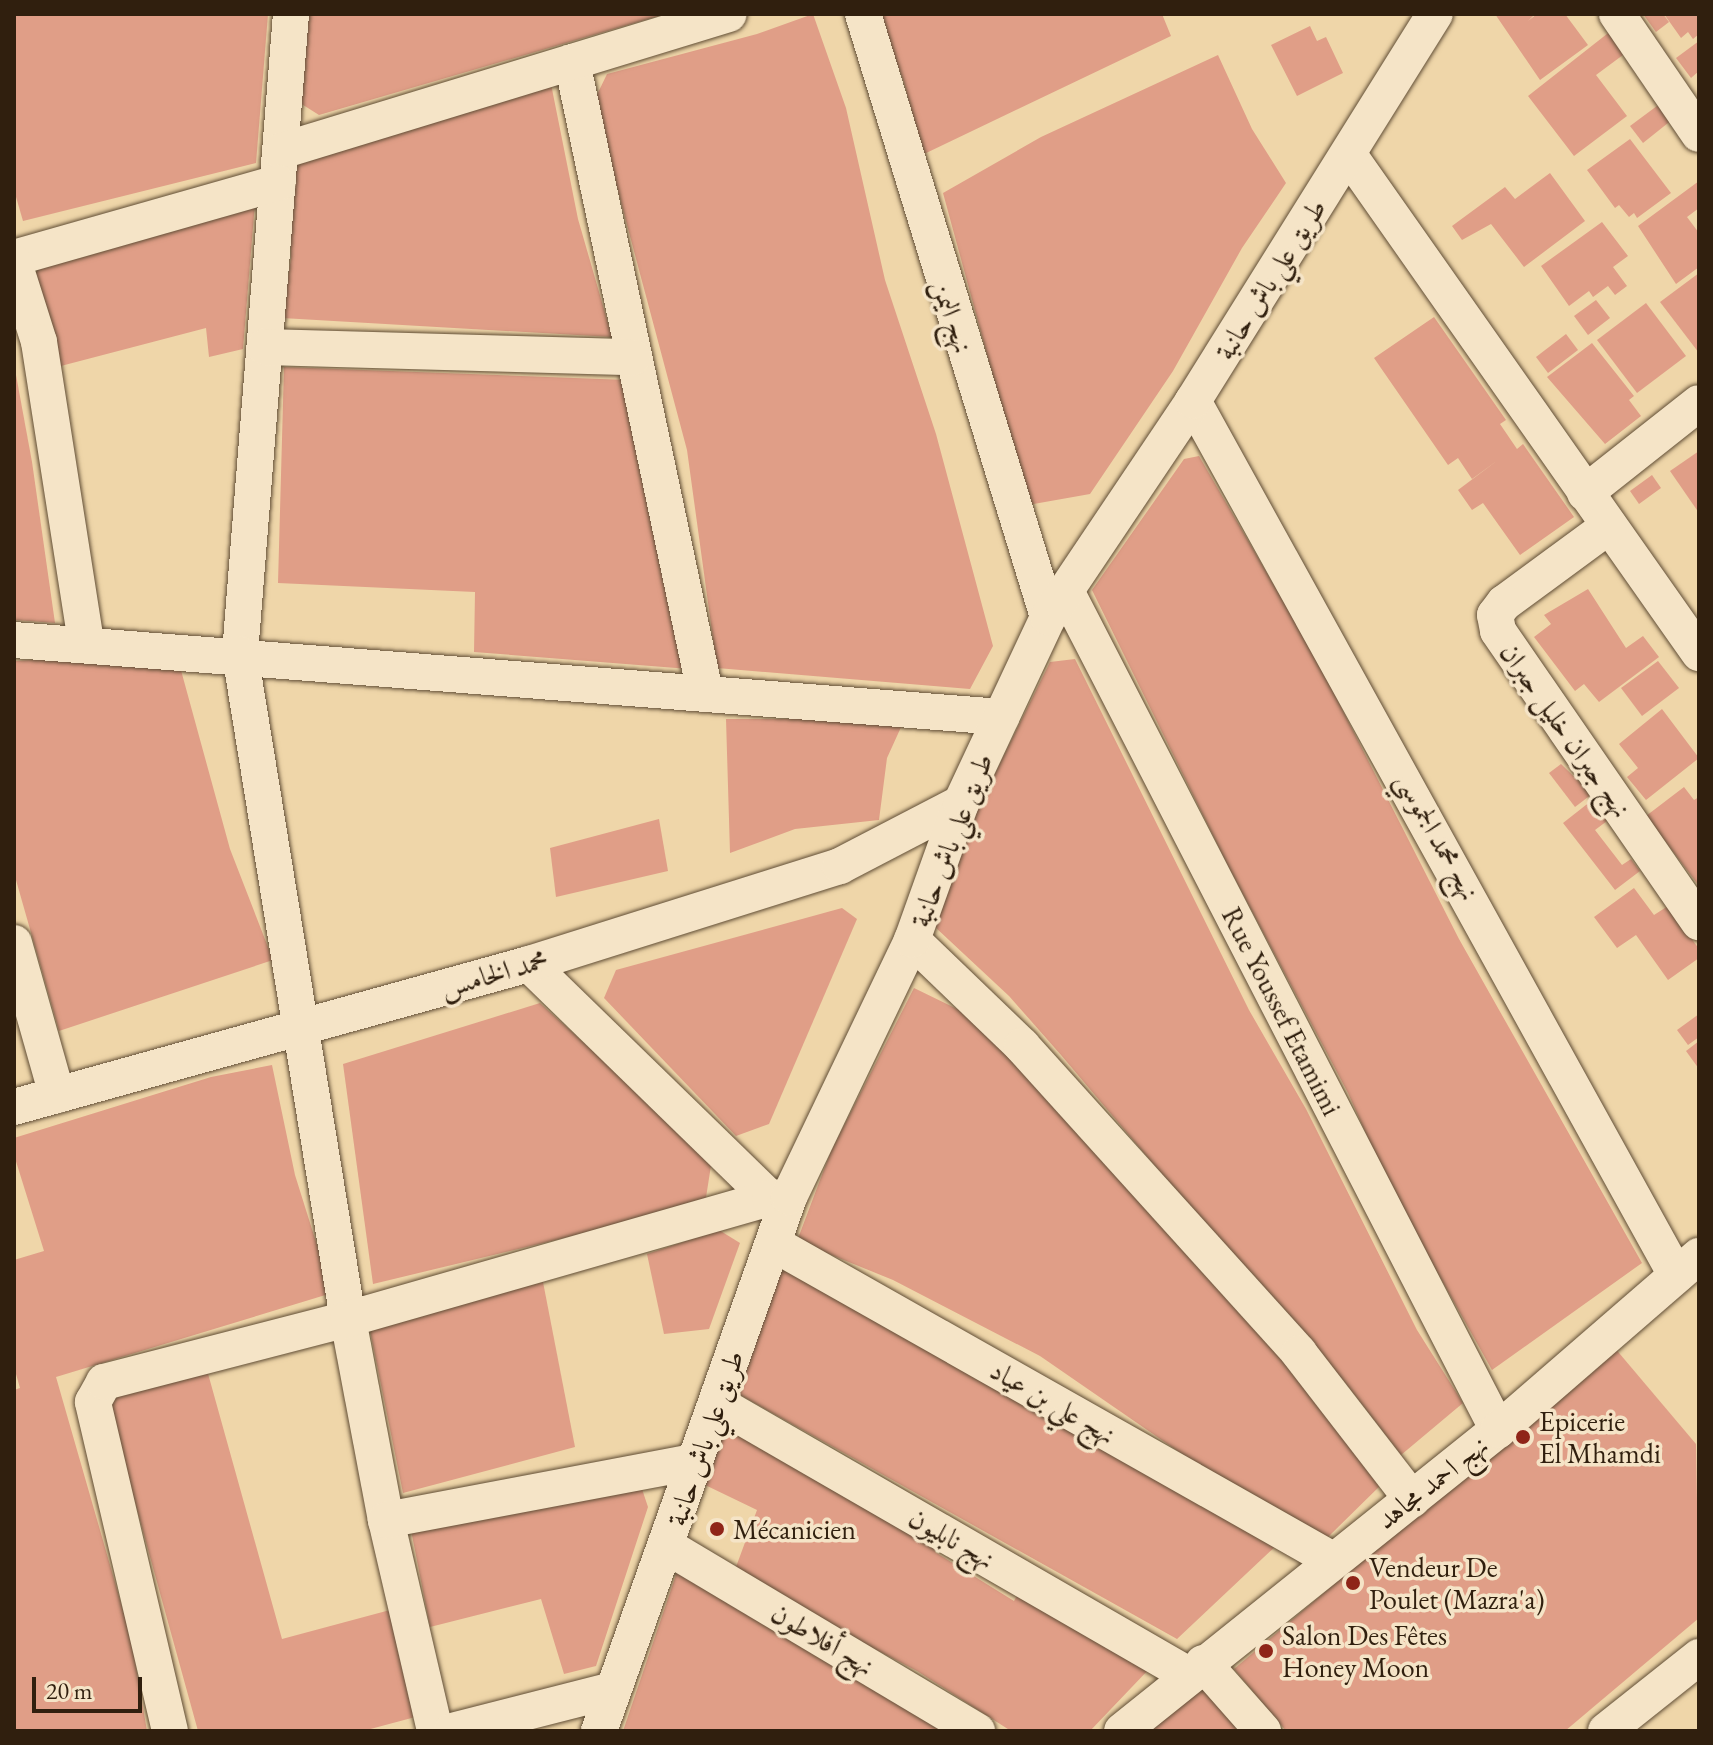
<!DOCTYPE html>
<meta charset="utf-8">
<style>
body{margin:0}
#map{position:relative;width:1713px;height:1745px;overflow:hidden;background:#efd6a9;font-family:"EB Garamond",Amiri,serif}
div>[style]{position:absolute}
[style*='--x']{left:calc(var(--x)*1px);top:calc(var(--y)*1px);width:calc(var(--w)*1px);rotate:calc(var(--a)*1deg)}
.building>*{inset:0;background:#e09e87}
.roads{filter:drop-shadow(0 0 2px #604d35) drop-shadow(0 0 2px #604d35)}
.minor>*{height:36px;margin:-18px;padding:0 18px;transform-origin:18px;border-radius:18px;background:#f5e4c7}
.dots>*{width:22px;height:22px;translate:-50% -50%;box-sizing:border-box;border:4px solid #f5e4c7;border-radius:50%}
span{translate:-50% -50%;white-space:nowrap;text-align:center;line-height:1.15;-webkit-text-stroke:7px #f5e4c7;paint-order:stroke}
.street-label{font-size:28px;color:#301f0e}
.poi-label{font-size:28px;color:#301f0e}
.left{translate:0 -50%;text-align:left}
.frame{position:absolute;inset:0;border:16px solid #301f0e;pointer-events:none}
.scale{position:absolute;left:32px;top:1677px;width:110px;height:36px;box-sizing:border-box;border:4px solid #301f0e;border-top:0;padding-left:10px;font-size:24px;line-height:28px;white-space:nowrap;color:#301f0e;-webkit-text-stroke:6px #f5e4c7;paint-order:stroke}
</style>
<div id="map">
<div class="building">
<div style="clip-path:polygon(14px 14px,268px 14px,256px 163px,23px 221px,14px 190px)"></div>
<div style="clip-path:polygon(305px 14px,662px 14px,662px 15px,319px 115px,300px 103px)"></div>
<div style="clip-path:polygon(813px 14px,846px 108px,885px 280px,936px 434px,993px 646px,970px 689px,717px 668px,687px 450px,594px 101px,607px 74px,757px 34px)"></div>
<div style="clip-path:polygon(877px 14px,1162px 14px,1171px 36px,922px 155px,904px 82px)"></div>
<div style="clip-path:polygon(1495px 14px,1535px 14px,1528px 21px,1537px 14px,1565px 14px,1588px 45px,1540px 80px)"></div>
<div style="clip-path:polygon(1643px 14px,1663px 14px,1669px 22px,1656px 32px)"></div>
<div style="clip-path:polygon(1664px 14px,1699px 14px,1699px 34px,1693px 39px,1688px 32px,1681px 38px)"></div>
<div style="clip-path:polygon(1310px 26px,1317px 41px,1326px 37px,1343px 73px,1297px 96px,1271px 45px)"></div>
<div style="clip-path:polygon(1612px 30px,1627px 52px,1596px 75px,1627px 116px,1574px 156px,1528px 96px)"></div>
<div style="clip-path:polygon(1699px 41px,1699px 71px,1691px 78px,1676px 58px)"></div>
<div style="clip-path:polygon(1218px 55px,1252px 129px,1286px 183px,1242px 248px,1173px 371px,1090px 494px,1028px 505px,943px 193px,1041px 137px)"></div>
<div style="clip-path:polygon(551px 84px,578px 219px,612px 337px,282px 318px,291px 258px,290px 163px)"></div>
<div style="clip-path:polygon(1661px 103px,1673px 119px,1643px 143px,1630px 126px)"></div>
<div style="clip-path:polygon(1630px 139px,1671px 193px,1637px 218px,1634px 213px,1629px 217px,1619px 205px,1615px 208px,1587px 170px)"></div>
<div style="clip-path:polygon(1550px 173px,1585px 221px,1524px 267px,1491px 224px,1462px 240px,1452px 226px,1505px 187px,1515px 199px)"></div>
<div style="clip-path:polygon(1699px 181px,1699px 208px,1687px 217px,1699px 233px,1699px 267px,1676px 284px,1638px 226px)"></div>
<div style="clip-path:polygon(255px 203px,243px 349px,209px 357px,206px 328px,57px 367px,34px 274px,46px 261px)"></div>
<div style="clip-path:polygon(1602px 222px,1628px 256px,1613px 267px,1627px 286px,1615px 295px,1608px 286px,1593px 297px,1589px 291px,1569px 306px,1541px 266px)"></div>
<div style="clip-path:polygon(1699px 273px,1699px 353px,1660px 302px)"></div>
<div style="clip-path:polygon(1596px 300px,1610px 318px,1588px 335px,1574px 316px)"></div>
<div style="clip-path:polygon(1646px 303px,1686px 356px,1637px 393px,1597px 340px)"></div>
<div style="clip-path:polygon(1434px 317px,1506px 420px,1500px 424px,1517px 449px,1523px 444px,1574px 517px,1520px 555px,1483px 503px,1472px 510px,1458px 490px,1498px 460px,1472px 479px,1458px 458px,1448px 465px,1374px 358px)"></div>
<div style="clip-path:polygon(1566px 334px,1578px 350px,1548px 373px,1536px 357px)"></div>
<div style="clip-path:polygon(1592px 343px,1634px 396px,1629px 400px,1641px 416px,1605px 444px,1547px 377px)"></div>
<div style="clip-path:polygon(14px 364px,32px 462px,55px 623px,14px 620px)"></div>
<div style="clip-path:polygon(284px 367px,627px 380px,689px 669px,474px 652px,475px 592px,278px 583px)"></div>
<div style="clip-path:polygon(1699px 451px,1699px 513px,1670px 471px)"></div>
<div style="clip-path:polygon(1199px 456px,1314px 654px,1459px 939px,1642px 1263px,1492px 1370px,1390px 1188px,1348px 1093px,1228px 866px,1092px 590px,1184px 459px)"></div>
<div style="clip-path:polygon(1652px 475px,1661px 488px,1639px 504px,1630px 491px)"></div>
<div style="clip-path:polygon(1588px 589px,1626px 648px,1643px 636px,1659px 657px,1599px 702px,1584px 684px,1575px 691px,1534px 637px,1551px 624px,1544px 615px)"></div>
<div style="clip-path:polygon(176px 652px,230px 849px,273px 960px,59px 1031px,14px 873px,14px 661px)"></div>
<div style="clip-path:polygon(1075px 659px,1249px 1010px,1306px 1109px,1417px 1330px,1463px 1403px,1401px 1455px,1343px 1380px,1282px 1316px,1061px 1055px,1009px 996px,935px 927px,972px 820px,1050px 662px)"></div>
<div style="clip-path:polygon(1658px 661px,1679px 688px,1642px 716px,1621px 688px)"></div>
<div style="clip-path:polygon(1662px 709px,1699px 758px,1646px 800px,1627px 777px,1638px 768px,1619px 744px)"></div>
<div style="clip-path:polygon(851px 712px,907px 714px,887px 758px,879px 820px,795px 829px,730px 853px,726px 719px,789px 719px)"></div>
<div style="clip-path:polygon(1561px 764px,1592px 794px,1575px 807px,1549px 773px)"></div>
<div style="clip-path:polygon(1684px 787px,1694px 800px,1699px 797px,1699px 886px,1646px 816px)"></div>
<div style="clip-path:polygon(1591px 801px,1607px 821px,1595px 830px,1622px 865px,1631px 859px,1640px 871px,1615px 890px,1563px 823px)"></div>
<div style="clip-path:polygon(659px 819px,668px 871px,556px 897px,550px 848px)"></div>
<div style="clip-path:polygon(1634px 888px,1654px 915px,1668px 906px,1699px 949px,1699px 958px,1668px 980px,1636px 935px,1617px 948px,1594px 917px)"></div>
<div style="clip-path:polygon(842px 908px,857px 919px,769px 1124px,736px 1136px,604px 998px,616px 970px)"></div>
<div style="clip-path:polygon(914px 988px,992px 1026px,1386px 1480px,1327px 1538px,1224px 1483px,1040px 1356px,893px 1280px,797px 1241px,831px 1151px)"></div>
<div style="clip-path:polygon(540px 1003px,712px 1159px,705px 1204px,373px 1284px,343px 1064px)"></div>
<div style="clip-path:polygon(1699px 1014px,1699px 1037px,1688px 1045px,1677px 1030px)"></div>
<div style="clip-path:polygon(1699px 1041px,1699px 1069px,1686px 1051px)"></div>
<div style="clip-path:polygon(272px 1065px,295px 1175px,332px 1293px,56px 1377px,131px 1638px,147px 1731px,14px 1731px,14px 1390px,20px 1388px,14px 1367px,14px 1260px,44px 1251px,14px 1155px,14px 1138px,211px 1077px)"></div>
<div style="clip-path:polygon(719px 1230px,740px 1243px,709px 1329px,664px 1334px,647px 1254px)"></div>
<div style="clip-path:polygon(786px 1260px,978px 1367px,974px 1378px,1280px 1542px,1177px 1639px,733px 1391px)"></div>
<div style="clip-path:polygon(543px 1282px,575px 1447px,403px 1493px,369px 1326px)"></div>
<div style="clip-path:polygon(1614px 1347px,1696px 1444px,1699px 1618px,1565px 1731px,1286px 1731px,1234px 1669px)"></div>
<div style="clip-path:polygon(207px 1370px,282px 1639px,390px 1610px,419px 1716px,363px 1731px,198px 1731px,106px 1397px)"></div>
<div style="clip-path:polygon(726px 1420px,939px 1543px,935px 1552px,1014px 1601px,1019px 1592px,1151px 1667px,1090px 1731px,1011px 1731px,917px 1671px,733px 1575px,757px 1510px,701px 1483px)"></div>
<div style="clip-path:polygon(638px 1477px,648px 1507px,596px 1666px,564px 1674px,541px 1599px,430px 1627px,411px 1530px)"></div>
<div style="clip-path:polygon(679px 1566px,967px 1731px,623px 1731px)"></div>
<div style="clip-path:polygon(1206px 1680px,1248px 1731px,1144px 1731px)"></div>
</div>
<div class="roads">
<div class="minor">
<div style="--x:291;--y:14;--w:642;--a:94.56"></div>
<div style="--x:240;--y:654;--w:674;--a:80.78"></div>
<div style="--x:348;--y:1319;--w:205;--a:79.3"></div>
<div style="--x:386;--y:1520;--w:217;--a:76.9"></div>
<div style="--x:863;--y:14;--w:631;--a:72.94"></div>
<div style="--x:1617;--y:14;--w:145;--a:55.7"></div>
<div style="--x:572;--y:62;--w:644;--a:78.08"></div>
<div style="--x:281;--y:151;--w:468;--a:-17"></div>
<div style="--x:1349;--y:155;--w:609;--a:54.9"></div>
<div style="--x:14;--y:258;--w:274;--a:-15.9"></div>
<div style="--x:14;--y:263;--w:83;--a:72.4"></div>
<div style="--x:39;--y:342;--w:305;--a:81.1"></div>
<div style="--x:265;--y:347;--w:368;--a:1.6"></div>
<div style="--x:1193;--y:401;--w:999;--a:61.07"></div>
<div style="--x:1585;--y:493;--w:145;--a:-38.3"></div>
<div style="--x:1609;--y:526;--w:130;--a:143.7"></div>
<div style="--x:1504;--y:603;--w:15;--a:127"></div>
<div style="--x:1495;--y:615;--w:16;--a:79"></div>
<div style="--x:1498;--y:631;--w:354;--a:55.4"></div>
<div style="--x:1066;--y:591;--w:944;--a:62.76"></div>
<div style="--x:14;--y:640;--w:990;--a:4.46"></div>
<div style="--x:912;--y:940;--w:153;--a:43.9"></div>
<div style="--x:1022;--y:1046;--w:413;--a:47.9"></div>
<div style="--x:1299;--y:1353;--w:185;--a:52.3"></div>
<div style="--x:14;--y:943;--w:158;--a:74.2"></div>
<div style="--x:529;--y:964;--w:336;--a:44.2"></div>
<div style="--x:14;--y:1107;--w:534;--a:-15.52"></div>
<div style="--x:529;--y:964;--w:326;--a:-17.5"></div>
<div style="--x:840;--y:866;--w:136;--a:-27.5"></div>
<div style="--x:774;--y:1244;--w:640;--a:29.49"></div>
<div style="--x:717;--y:1403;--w:543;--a:29.97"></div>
<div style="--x:386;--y:1520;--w:312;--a:-10.7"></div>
<div style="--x:668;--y:1547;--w:360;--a:30.8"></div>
<div style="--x:1203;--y:1663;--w:91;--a:48.6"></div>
<div style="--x:170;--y:1731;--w:338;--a:-103.2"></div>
<div style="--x:93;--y:1402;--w:23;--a:-61"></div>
<div style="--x:104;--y:1382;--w:252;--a:-14.5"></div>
<div style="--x:348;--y:1319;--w:439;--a:-16"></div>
<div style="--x:770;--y:1198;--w:19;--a:-3"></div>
<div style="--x:452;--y:1731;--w:162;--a:-14.3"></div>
<div style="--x:599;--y:1731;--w:567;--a:-70.41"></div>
<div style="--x:789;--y:1197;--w:285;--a:-64.4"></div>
<div style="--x:912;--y:940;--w:145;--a:-70.3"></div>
<div style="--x:961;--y:803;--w:205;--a:-64.9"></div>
<div style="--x:1048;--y:617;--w:260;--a:-56.1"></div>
<div style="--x:1193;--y:401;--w:456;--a:-58"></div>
<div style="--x:1122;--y:1731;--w:482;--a:-38.7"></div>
<div style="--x:1498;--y:1430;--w:266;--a:-40.9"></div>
<div style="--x:1606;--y:1731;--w:119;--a:-38.5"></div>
</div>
</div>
<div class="dots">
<div style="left:1523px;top:1437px;background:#8f2418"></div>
<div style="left:717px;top:1529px;background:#8f2418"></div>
<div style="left:1353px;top:1583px;background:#8f2418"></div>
<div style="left:1266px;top:1651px;background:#8f2418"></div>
</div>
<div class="street-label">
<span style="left:1270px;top:279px;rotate:-58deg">طريق علي باش حانبة</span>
<span style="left:953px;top:316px;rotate:72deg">نهج اليمن</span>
<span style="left:1566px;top:730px;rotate:55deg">نهج جبران خليل جبران</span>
<span style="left:1438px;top:836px;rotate:61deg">نهج محمد الجموسي</span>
<span style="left:951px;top:840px;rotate:-69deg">طريق علي باش حانبة</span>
<span style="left:494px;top:973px;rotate:-16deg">محمد الخامس</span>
<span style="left:1282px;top:1011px;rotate:63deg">Rue Youssef Etamimi</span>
<span style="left:1053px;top:1402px;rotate:30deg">نهج علي بن عياد</span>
<span style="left:705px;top:1438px;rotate:-71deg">طريق علي باش حانبة</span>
<span style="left:1432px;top:1482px;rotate:-38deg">نهج احمد مجاهد</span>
<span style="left:952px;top:1538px;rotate:30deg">نهج نابليون</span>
<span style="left:823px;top:1639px;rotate:31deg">نهج أفلاطون</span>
</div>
<div class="poi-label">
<span class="left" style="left:1539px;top:1437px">Epicerie<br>El Mhamdi</span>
<span class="left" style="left:733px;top:1529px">Mécanicien</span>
<span class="left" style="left:1369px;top:1583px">Vendeur De<br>Poulet (Mazra'a)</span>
<span class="left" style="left:1282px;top:1651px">Salon Des Fêtes<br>Honey Moon</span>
</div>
<div class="frame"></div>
<div class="scale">20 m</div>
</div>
